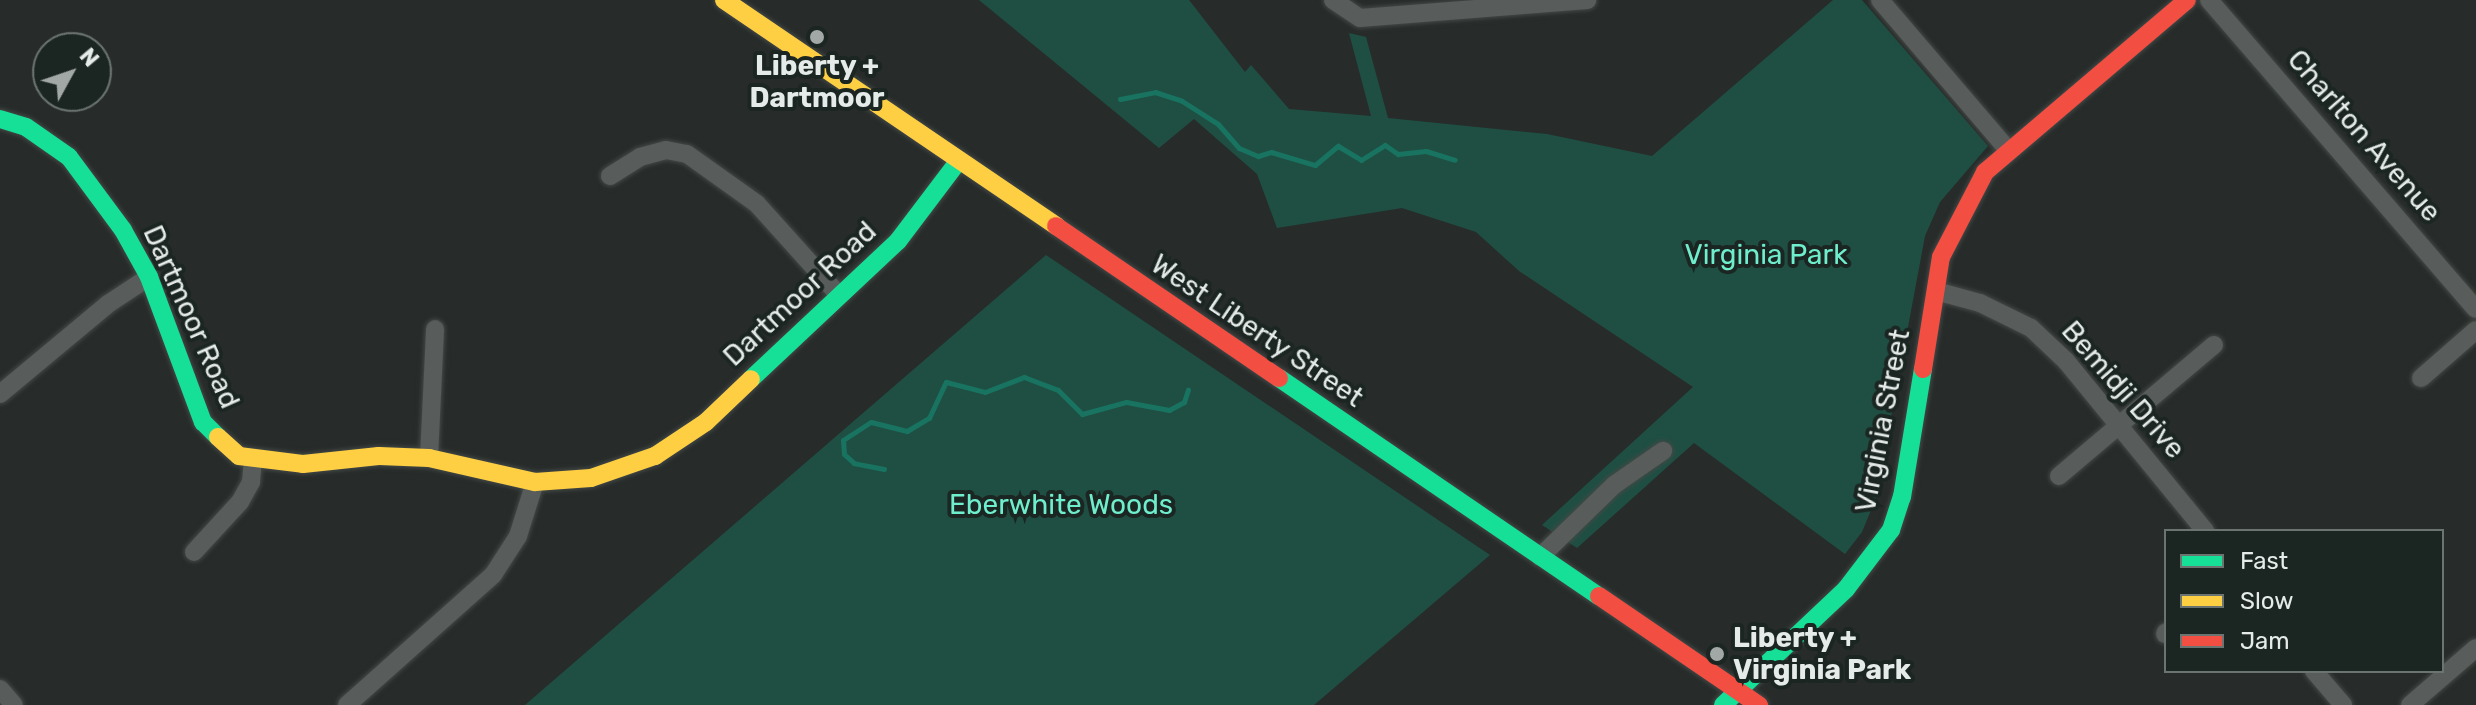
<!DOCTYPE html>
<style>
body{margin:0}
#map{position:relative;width:2476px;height:705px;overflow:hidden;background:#272c2a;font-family:Rubik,sans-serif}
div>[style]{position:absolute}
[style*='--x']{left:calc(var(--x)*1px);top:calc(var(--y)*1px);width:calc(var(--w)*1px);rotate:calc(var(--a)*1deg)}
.green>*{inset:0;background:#1f4f43}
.stream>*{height:5px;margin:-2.5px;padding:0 2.5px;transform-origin:2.5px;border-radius:2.5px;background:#187360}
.roads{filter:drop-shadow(0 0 2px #434846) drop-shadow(0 0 2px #434846)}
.street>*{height:18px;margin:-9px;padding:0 9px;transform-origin:9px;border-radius:9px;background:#585c5a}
.fast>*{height:18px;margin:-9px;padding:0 9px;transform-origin:9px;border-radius:9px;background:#16e098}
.slow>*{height:18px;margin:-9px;padding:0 9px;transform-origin:9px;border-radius:9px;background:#ffcf43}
.jam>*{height:18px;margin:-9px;padding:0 9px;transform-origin:9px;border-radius:9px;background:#f24e42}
.dots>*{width:22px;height:22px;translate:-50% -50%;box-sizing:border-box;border:4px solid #1b2522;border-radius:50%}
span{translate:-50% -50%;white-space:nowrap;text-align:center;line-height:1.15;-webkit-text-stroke:8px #1b2522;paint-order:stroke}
.poi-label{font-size:28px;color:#e5ebe9;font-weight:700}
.left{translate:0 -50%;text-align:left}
.street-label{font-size:28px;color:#e5ebe9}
.park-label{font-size:28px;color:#6feecd}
.legend{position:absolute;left:2164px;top:529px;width:280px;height:144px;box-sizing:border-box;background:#1b2522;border:2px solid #6c7472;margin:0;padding:10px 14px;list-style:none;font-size:24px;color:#e5ebe9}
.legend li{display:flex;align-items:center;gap:16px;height:40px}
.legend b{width:40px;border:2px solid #6c7472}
.north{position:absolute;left:32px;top:32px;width:80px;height:80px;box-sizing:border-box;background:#1b2522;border:2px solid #6c7472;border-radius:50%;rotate:50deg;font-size:22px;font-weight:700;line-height:32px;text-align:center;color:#e5ebe9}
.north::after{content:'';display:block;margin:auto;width:28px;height:36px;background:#a2a8a6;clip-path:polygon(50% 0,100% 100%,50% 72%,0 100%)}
</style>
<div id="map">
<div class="green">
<div style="clip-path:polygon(979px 0,1189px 0,1245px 72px,1251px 65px,1289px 109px,1371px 116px,1349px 33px,1366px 37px,1388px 118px,1547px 134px,1652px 156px,1833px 0,1862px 0,1988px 146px,1940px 202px,1925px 236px,1876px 498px,1862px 532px,1845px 554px,1694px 443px,1577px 548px,1542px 525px,1693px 387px,1519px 271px,1476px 232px,1402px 208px,1277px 228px,1257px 174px,1194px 119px,1159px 148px)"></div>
<div style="clip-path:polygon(1046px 255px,1490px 555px,1314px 705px,525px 705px)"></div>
</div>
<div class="stream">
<div style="--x:1120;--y:99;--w:36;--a:-11"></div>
<div style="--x:1155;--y:92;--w:28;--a:18"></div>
<div style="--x:1182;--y:101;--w:43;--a:32.6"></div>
<div style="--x:1218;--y:124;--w:32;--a:49"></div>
<div style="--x:1239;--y:148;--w:21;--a:23"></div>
<div style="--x:1258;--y:156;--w:14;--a:-17"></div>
<div style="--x:1271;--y:152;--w:46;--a:16.5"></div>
<div style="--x:1315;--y:165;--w:30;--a:-40"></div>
<div style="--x:1338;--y:146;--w:27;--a:31"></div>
<div style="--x:1361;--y:160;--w:28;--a:-32"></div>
<div style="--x:1385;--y:145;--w:16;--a:35"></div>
<div style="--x:1398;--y:154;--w:28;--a:-6"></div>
<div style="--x:1426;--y:151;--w:30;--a:17"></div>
<div style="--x:884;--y:469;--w:31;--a:-169"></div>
<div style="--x:854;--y:463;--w:13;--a:-138"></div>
<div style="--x:844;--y:454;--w:14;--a:-94"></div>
<div style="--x:843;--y:440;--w:33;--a:-33"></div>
<div style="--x:871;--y:422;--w:37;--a:14"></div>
<div style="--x:907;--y:431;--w:26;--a:-31"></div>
<div style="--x:929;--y:418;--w:40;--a:-65"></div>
<div style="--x:946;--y:382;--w:40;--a:14.4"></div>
<div style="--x:985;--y:392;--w:42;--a:-21"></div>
<div style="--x:1024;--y:377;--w:36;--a:21"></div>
<div style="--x:1058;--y:390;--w:34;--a:45"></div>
<div style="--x:1082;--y:414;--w:46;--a:-15.3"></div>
<div style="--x:1126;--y:402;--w:44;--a:10.5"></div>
<div style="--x:1169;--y:410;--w:17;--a:-28"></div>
<div style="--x:1184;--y:402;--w:13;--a:-72"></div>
</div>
<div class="roads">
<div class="street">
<div style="--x:1333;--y:0;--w:32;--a:34"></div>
<div style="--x:1360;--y:18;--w:228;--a:-4.5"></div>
<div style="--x:1880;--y:0;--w:197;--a:49.5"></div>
<div style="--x:2209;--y:0;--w:408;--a:49.2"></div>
<div style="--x:610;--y:176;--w:36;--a:-32"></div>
<div style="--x:640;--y:157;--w:27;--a:-15"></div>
<div style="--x:666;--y:150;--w:21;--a:11"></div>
<div style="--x:687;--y:154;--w:86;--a:35.5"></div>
<div style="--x:757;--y:204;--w:122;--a:48"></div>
<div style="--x:1936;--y:291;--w:46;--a:15.3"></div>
<div style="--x:1980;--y:303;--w:57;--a:26.1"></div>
<div style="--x:2031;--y:328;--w:48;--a:43.3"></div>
<div style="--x:2066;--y:361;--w:220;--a:50.7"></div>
<div style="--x:2421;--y:378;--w:73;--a:-41.1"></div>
<div style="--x:0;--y:394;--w:141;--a:-39.8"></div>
<div style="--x:108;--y:304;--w:49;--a:-33.4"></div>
<div style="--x:429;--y:458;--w:129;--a:-87.3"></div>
<div style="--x:2059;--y:476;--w:203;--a:-40.2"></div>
<div style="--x:194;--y:552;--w:68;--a:-47.4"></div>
<div style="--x:240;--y:502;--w:23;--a:-61"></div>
<div style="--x:251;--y:482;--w:21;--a:-85"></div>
<div style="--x:1540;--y:557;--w:103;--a:-44.2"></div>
<div style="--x:1614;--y:485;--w:60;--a:-34.8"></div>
<div style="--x:2165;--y:634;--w:2;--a:-63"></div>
<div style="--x:2314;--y:671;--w:45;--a:49.5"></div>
<div style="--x:0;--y:689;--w:21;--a:49"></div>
<div style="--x:347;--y:705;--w:195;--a:-41.7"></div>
<div style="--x:493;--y:575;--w:46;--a:-57.3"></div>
<div style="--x:518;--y:536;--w:57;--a:-72.5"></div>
<div style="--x:2410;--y:705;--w:87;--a:-40.8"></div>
</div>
<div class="fast">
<div style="--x:0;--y:119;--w:27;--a:17"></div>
<div style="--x:26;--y:127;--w:52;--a:34.9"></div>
<div style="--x:69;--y:157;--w:91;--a:53.5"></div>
<div style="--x:123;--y:230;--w:54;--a:61"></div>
<div style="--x:149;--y:277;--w:155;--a:69.6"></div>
<div style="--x:203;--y:422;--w:21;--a:45"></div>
<div style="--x:1279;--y:378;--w:387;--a:34.3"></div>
<div style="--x:751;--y:379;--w:202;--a:-43.2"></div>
<div style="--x:898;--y:241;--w:98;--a:-52.9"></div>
<div style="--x:1723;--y:705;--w:169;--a:-43.3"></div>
<div style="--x:1846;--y:589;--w:74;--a:-52.7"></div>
<div style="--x:1891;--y:530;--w:35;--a:-72"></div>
<div style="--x:1902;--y:497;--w:130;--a:-80.7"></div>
</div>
<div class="slow">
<div style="--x:724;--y:0;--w:402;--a:34.2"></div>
<div style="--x:218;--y:437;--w:28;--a:42"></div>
<div style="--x:239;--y:456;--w:64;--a:7.1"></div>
<div style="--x:303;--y:464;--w:76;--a:-6"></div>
<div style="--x:379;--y:456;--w:50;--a:2.3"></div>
<div style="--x:429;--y:458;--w:109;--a:12.8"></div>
<div style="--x:535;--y:482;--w:56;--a:-4.1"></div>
<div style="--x:591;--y:478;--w:68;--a:-19"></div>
<div style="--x:655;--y:456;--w:61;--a:-33.7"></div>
<div style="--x:706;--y:422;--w:62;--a:-43.7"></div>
</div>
<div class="jam">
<div style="--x:1056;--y:226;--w:270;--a:34.3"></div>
<div style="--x:1923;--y:369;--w:113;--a:-80.9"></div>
<div style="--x:1941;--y:257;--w:96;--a:-62.6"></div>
<div style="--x:1985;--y:172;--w:265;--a:-40.4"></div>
<div style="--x:1599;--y:596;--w:194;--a:34.3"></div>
</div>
</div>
<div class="dots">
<div style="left:817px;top:37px;background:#a2a8a6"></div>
<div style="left:1717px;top:654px;background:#a2a8a6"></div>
</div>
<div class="poi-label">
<span style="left:817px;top:82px">Liberty +<br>Dartmoor</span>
<span class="left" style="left:1733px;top:654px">Liberty +<br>Virginia Park</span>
</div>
<div class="street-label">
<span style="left:2364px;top:136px;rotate:49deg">Charlton Avenue</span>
<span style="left:800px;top:294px;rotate:-43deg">Dartmoor Road</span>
<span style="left:191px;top:317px;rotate:66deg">Dartmoor Road</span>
<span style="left:1257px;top:331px;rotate:34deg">West Liberty Street</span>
<span style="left:2123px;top:390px;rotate:49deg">Bemidji Drive</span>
<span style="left:1883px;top:421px;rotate:-79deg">Virginia Street</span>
</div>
<div class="park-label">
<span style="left:1766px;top:255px">Virginia Park</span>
<span style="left:1061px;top:505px">Eberwhite Woods</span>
</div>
<ul class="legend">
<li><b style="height:10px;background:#16e098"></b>Fast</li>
<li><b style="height:10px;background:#ffcf43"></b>Slow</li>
<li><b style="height:10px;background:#f24e42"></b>Jam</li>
</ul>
<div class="north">N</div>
</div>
